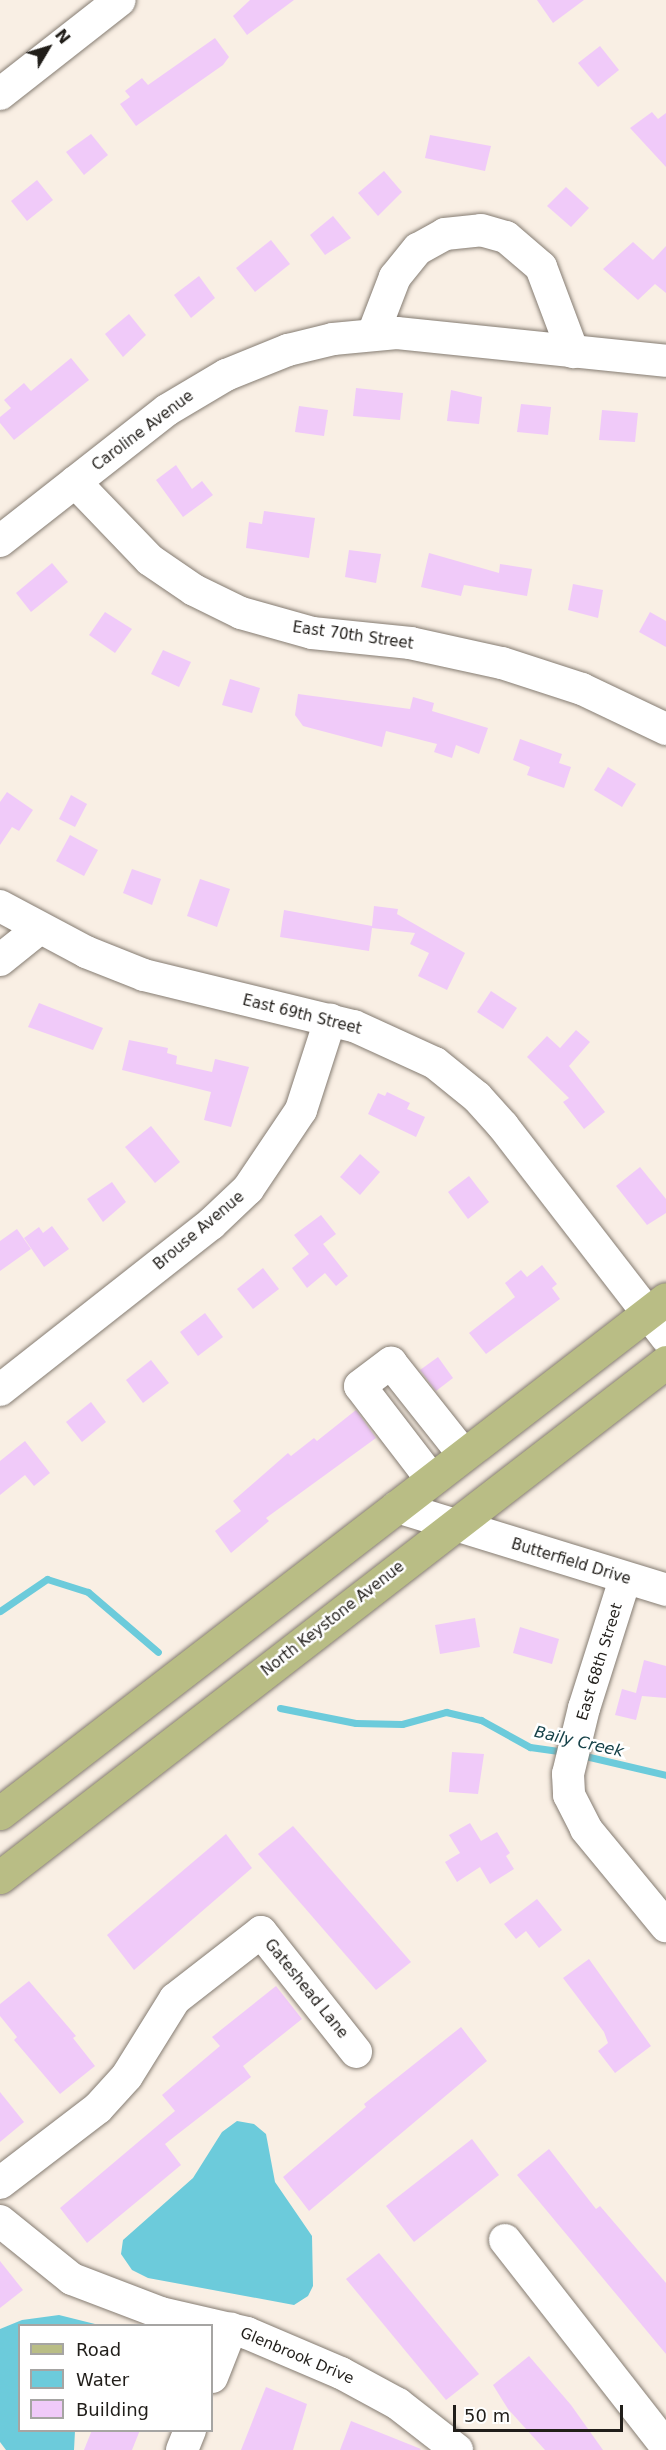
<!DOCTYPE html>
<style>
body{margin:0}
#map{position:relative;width:666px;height:2450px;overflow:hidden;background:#f9efe4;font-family:"DejaVu Sans",sans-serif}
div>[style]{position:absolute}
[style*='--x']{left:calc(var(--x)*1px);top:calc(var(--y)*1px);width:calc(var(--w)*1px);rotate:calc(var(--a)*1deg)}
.water>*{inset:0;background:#6ccbdb}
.stream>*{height:7px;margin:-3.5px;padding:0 3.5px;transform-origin:3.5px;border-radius:3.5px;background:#6ccbdb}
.building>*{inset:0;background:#f0caf9}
.roads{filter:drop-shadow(0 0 2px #857c72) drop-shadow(0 0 2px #857c72)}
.minor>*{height:32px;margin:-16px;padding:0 16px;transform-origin:16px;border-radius:16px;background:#fff}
.major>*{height:33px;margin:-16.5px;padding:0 16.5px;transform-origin:16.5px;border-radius:16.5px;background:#b9bd85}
span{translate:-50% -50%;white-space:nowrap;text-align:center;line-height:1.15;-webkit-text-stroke:5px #fff;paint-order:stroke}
.street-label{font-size:15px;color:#211e1a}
.water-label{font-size:16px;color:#154148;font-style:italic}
.legend{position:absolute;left:18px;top:2324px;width:195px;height:108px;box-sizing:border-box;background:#fff;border:2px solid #a6a5a3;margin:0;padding:8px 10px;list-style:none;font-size:18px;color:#211e1a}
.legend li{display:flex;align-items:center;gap:12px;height:30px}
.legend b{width:30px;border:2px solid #a6a5a3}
.north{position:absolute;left:18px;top:18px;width:60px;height:60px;-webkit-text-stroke:4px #fff;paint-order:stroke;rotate:52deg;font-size:16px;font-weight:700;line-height:24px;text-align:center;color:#211e1a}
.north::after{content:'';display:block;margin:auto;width:21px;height:27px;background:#211e1a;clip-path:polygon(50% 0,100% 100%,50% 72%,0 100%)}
.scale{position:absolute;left:453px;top:2405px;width:170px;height:27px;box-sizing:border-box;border:3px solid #211e1a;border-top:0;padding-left:8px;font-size:18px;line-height:21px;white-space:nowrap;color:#211e1a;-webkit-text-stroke:4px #fff;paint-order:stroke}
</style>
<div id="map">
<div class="water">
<div style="clip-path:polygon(237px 2121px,254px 2124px,266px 2134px,275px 2182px,312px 2236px,313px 2286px,308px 2296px,294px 2305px,148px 2278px,132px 2270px,121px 2254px,123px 2240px,193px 2178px,222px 2132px)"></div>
<div style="clip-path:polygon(59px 2315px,99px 2325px,20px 2326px,20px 2430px,75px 2431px,74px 2450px,6px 2450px,0 2442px,0 2329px,22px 2320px)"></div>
</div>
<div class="stream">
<div style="--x:0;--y:1611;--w:57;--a:-34.2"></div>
<div style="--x:47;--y:1579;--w:43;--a:17.6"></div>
<div style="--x:88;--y:1592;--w:92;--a:40.6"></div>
<div style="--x:280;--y:1708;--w:77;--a:11.2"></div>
<div style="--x:356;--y:1723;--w:46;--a:1.2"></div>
<div style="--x:402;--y:1724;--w:46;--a:-15.3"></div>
<div style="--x:446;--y:1712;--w:36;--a:13"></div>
<div style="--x:481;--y:1720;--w:56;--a:28.9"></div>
<div style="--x:530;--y:1747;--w:34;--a:8"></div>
<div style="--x:581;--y:1755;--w:87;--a:13.2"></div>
</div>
<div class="building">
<div style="clip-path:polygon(250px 0,294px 0,247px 35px,233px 16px)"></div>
<div style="clip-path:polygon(537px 0,584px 0,553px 23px)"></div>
<div style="clip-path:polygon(215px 38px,229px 57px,223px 65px,136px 126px,120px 104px,130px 97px,125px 91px,142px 78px,148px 85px)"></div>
<div style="clip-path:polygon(600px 46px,619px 70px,598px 87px,578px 63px)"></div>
<div style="clip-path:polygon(652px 112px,658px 119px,666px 113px,666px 167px,630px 128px)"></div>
<div style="clip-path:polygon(91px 134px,108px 155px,84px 175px,66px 152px)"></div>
<div style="clip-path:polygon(430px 135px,491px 146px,485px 171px,425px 158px)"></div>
<div style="clip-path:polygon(384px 171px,402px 192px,378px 216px,358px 193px)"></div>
<div style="clip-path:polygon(37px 180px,53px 200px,27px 221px,11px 201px)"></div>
<div style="clip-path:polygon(566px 187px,589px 208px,571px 227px,547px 206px)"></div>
<div style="clip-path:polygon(333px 216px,351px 238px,325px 255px,310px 235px)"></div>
<div style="clip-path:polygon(271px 240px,290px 264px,255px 292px,236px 268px)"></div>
<div style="clip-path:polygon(633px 242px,653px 260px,666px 246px,666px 293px,655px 284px,638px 300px,603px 269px)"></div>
<div style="clip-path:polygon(199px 276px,215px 298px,191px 318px,174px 295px)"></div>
<div style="clip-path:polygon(129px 314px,146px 335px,123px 357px,105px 334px)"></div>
<div style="clip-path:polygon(71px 358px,89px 380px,14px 440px,0 423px,0 417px,11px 408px,4px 400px,24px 383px,31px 391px)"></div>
<div style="clip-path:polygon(356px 388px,403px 393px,400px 420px,353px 416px)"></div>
<div style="clip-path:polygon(451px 390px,482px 397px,479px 424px,447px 421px)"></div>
<div style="clip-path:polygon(521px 404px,551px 407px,548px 435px,517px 432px)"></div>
<div style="clip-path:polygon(299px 406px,328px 410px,324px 436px,295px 432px)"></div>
<div style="clip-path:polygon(602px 410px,638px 413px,635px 442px,599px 440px)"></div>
<div style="clip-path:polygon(176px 465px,192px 489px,202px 481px,213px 495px,183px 517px,156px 480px)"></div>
<div style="clip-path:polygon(264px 511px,315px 518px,309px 558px,246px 548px,249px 522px,262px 524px)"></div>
<div style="clip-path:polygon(349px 550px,381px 554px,376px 583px,345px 577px)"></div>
<div style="clip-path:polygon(429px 553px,499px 573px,500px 564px,532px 569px,527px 596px,464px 585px,461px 596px,421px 587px)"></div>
<div style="clip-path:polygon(52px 563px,68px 582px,31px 612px,16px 593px)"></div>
<div style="clip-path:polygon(573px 584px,603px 590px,598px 618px,568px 610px)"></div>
<div style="clip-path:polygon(105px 612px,132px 629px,115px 653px,89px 635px)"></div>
<div style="clip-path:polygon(650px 612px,666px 621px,666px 647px,639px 632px)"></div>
<div style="clip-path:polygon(163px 650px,191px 662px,179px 687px,151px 674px)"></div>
<div style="clip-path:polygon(230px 679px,260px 688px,252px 713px,222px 705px)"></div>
<div style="clip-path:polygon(298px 694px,410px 709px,413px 697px,434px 703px,432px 711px,488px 728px,479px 754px,456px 745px,452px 758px,434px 752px,437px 744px,386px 731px,382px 747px,303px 726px,295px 715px)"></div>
<div style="clip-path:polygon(520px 739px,562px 754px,559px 763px,571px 767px,564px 788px,527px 775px,530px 767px,513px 760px)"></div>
<div style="clip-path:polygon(608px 767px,636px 784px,622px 807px,594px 790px)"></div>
<div style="clip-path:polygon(7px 792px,33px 810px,19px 831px,12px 827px,0 845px,0 802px)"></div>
<div style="clip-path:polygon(71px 795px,87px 804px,75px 827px,59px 819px)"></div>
<div style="clip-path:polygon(70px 835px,98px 850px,84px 876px,56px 861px)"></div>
<div style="clip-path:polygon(132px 869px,161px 879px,152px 905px,123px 893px)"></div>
<div style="clip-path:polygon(200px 879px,230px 889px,217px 927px,187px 916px)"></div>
<div style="clip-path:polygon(374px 906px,398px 909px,397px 914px,465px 953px,447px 990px,418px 976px,429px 953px,410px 944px,415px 933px,372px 928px,369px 951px,280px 937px,284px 910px,372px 926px)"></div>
<div style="clip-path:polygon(491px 991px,517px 1008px,503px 1029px,477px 1012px)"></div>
<div style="clip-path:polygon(39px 1003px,103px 1028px,93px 1050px,28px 1027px)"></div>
<div style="clip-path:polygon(576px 1030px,590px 1042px,569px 1066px,605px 1112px,584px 1129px,563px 1102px,569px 1098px,527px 1057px,547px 1036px,560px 1048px)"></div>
<div style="clip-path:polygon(129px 1040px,168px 1048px,167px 1053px,177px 1056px,176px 1064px,212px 1072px,215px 1059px,249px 1067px,231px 1127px,204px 1120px,211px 1092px,122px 1070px)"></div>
<div style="clip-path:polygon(387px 1092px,410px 1103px,407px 1109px,425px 1117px,416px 1137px,368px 1114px,378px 1093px,385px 1096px)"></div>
<div style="clip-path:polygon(151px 1126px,180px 1162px,155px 1183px,125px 1147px)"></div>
<div style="clip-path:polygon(360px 1154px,380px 1172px,360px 1195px,340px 1177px)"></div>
<div style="clip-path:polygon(640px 1167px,666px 1199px,666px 1213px,647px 1225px,616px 1186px)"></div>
<div style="clip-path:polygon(469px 1176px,489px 1202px,468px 1219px,448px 1192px)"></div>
<div style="clip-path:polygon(112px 1182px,126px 1202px,103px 1222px,87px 1199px)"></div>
<div style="clip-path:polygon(321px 1215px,336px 1234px,323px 1244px,348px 1276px,336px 1286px,325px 1273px,307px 1288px,292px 1268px,309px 1254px,294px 1235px)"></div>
<div style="clip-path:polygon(52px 1226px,69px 1249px,44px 1267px,24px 1238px,39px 1227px,43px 1233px)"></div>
<div style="clip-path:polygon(17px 1229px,31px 1249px,0 1271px,0 1241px)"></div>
<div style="clip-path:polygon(542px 1265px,557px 1284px,552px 1288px,560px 1299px,486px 1354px,469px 1333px,515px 1297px,505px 1283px,521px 1270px,527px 1277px)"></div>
<div style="clip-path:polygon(263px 1268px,279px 1289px,253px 1309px,237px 1289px)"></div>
<div style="clip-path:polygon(205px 1313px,223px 1337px,198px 1356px,180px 1332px)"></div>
<div style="clip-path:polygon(438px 1357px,453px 1378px,436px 1391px,420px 1370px)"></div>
<div style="clip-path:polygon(151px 1360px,169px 1383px,143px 1403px,126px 1380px)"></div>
<div style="clip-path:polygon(91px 1402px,106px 1422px,82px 1442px,66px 1422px)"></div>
<div style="clip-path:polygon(356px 1410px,376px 1438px,266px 1518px,269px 1521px,231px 1553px,215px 1531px,241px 1511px,233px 1501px,288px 1453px,291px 1456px,314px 1438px,317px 1441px)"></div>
<div style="clip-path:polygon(25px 1441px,50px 1473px,34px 1486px,25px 1475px,0 1495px,0 1461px)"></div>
<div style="clip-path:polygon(475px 1618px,480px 1647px,440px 1654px,435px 1625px)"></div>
<div style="clip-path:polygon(520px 1627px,559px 1639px,552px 1664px,513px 1653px)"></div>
<div style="clip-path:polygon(644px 1660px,666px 1666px,666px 1698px,642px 1696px,636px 1720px,615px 1715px,622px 1689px,636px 1693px)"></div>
<div style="clip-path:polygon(452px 1752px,484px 1754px,478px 1794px,449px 1792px)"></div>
<div style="clip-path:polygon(470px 1823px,481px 1841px,497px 1832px,510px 1853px,506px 1856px,514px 1869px,490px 1884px,480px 1867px,457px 1882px,445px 1862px,460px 1853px,449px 1835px)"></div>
<div style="clip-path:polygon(293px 1826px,411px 1962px,376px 1990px,258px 1854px)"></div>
<div style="clip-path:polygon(226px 1834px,252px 1868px,134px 1970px,107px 1935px)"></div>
<div style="clip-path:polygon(537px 1899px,562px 1930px,539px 1948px,526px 1931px,516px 1939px,504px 1924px)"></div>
<div style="clip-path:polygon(589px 1959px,651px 2046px,615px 2073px,598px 2051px,608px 2043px,604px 2032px,563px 1978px)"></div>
<div style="clip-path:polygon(29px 1981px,76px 2036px,73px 2038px,95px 2066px,60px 2094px,14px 2040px,17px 2037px,0 2016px,0 2004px)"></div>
<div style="clip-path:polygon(276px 1986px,302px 2019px,243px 2066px,251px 2077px,165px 2144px,181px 2165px,87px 2243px,60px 2208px,175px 2111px,162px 2095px,220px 2046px,212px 2037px)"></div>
<div style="clip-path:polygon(461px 2027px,487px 2061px,309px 2211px,283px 2177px,366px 2107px,364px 2104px)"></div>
<div style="clip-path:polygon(0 2092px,24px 2122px,0 2142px)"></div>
<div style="clip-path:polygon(472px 2139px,499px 2175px,414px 2242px,386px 2206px)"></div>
<div style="clip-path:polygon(549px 2149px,596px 2209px,600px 2206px,666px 2283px,666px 2354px,517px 2175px)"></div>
<div style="clip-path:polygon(379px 2253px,479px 2374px,446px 2400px,346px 2279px)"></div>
<div style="clip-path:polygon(0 2261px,23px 2290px,0 2308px)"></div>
<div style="clip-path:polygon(529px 2356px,571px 2405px,603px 2450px,545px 2450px,508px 2409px,493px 2385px)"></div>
<div style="clip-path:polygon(266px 2387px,307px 2404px,293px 2450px,241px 2450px)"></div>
<div style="clip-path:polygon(351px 2421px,421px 2449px,420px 2450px,340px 2450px)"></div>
<div style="clip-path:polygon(92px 2430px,140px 2430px,132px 2450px,84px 2450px)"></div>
</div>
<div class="roads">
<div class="minor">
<div style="--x:0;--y:94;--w:152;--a:-38.1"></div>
<div style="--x:373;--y:334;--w:61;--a:-68.9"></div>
<div style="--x:395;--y:277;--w:36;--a:-51"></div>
<div style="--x:418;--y:249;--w:31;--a:-29"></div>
<div style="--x:445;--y:234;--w:36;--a:-6"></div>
<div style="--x:481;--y:230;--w:26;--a:16"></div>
<div style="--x:506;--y:237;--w:46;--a:40.6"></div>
<div style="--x:541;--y:267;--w:91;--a:69.4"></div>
<div style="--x:75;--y:482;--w:108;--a:46.1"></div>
<div style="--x:150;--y:560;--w:53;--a:34.3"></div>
<div style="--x:194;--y:590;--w:52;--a:26.1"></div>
<div style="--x:241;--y:613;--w:74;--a:15.7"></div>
<div style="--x:312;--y:633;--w:99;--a:5.8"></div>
<div style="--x:410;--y:643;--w:94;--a:12.3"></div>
<div style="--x:502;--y:663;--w:84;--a:18"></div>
<div style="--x:582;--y:689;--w:93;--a:25.5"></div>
<div style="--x:0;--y:541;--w:212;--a:-38.1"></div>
<div style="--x:167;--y:410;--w:69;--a:-30.7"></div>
<div style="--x:226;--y:375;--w:67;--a:-22"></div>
<div style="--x:288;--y:350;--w:46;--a:-13.7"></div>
<div style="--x:333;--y:339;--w:64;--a:-5.4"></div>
<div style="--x:397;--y:333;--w:270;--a:5.9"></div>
<div style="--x:0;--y:906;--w:98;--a:28.1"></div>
<div style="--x:86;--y:952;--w:62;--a:21.6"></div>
<div style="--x:144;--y:975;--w:216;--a:13.7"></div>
<div style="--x:354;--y:1026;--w:89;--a:24.6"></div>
<div style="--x:435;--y:1063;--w:54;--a:39"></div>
<div style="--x:477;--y:1097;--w:39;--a:48"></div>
<div style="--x:503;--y:1126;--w:267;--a:52.3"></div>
<div style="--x:0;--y:960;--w:51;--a:-38.7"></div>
<div style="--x:0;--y:1390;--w:268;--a:-38.2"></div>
<div style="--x:211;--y:1224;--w:51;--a:-43.4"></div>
<div style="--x:248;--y:1189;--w:95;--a:-56.1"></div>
<div style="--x:301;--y:1110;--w:95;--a:-72.1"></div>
<div style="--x:432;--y:1480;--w:118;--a:-127.5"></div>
<div style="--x:360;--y:1386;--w:39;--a:-37"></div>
<div style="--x:391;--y:1363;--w:117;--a:51.6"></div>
<div style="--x:397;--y:1507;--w:282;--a:17.1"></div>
<div style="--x:625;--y:1579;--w:135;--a:107.6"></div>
<div style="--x:584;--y:1708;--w:68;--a:103.6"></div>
<div style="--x:568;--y:1774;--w:21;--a:87"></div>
<div style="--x:569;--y:1795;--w:38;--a:63"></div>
<div style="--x:586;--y:1829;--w:126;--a:50.5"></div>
<div style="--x:0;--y:2183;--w:123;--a:-37.4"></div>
<div style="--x:98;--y:2108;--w:43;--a:-47.8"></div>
<div style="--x:127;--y:2076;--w:91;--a:-58.1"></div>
<div style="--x:175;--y:1999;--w:109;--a:-37.9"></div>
<div style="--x:261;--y:1932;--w:153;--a:51.6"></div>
<div style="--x:0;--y:2221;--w:92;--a:38.9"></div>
<div style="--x:72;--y:2279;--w:95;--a:20.9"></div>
<div style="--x:161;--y:2313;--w:88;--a:13.1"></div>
<div style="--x:247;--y:2333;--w:102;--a:23.1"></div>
<div style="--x:341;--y:2373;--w:65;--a:28.5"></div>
<div style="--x:398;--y:2404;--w:75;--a:37.9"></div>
<div style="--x:505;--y:2240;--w:261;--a:52"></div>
<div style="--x:212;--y:2377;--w:52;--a:-68.4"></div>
<div style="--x:182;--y:2450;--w:22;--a:-68"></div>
</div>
<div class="major">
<div style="--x:0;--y:1813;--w:841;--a:-37.66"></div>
<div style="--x:0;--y:1877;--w:842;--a:-37.71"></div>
</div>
</div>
<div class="street-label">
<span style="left:143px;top:431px;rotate:-37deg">Caroline Avenue</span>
<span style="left:353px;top:636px;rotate:8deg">East 70th Street</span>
<span style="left:302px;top:1015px;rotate:14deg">East 69th Street</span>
<span style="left:199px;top:1231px;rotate:-40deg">Brouse Avenue</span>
<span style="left:571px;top:1562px;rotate:17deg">Butterfield Drive</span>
<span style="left:333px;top:1619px;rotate:-38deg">North Keystone Avenue</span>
<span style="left:600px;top:1662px;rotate:-73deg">East 68th Street</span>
<span style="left:306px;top:1989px;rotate:51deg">Gateshead Lane</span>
<span style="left:297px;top:2356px;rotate:23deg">Glenbrook Drive</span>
</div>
<div class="water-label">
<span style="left:579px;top:1742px;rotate:13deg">Baily Creek</span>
</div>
<ul class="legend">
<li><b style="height:8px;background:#b9bd85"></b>Road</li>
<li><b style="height:16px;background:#6ccbdb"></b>Water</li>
<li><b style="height:16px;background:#f0caf9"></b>Building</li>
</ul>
<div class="north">N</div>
<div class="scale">50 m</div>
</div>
